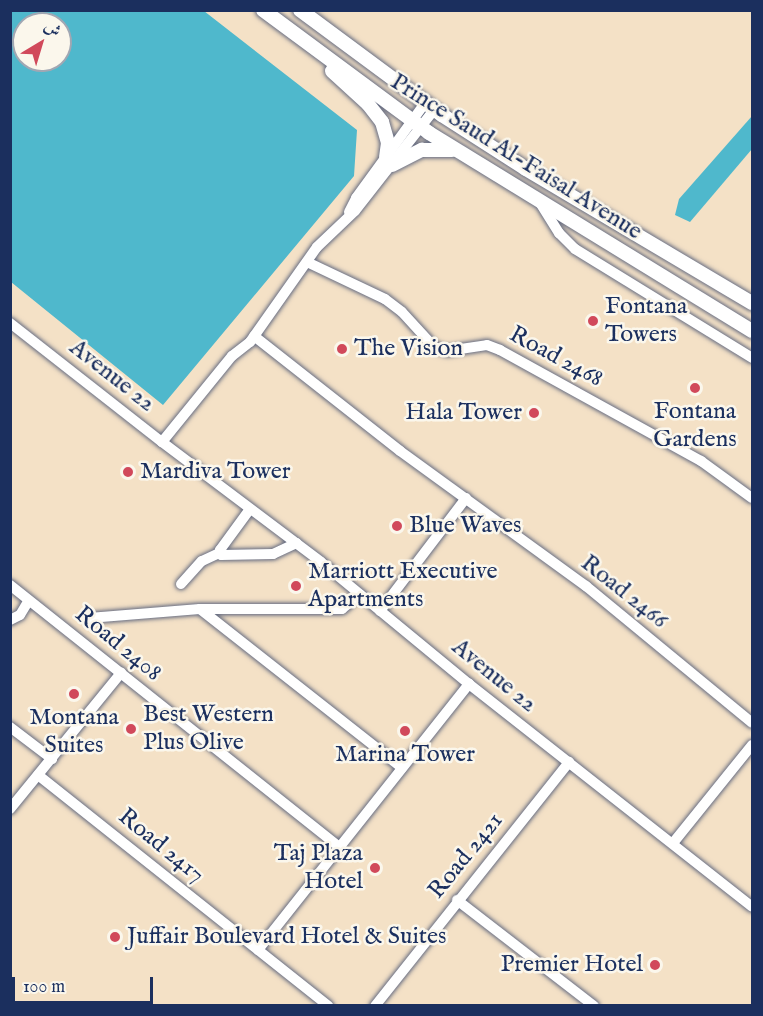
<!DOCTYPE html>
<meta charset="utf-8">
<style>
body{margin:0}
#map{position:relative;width:763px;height:1016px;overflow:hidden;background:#f4e1c6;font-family:"IM FELL English",Amiri,serif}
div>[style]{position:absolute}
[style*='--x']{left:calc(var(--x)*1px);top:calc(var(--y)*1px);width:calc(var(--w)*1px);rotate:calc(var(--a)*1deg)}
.water>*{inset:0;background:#4fb8cc}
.roads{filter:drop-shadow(0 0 2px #676d82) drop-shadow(0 0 2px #676d82)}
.minor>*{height:10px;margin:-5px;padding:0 5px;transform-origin:5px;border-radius:5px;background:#fff}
.tertiary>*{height:14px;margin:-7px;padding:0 7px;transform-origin:7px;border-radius:7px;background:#fff}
.dots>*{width:16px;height:16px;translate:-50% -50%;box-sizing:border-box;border:3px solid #fbf7ec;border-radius:50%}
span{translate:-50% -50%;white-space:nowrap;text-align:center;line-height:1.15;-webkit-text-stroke:5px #fbf7ec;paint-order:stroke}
.street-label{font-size:24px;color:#1b2f5e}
.poi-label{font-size:24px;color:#1b2f5e}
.left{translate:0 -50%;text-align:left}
.right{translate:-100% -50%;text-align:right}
.frame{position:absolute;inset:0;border:12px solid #1b2f5e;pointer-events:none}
.north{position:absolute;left:12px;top:12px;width:60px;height:60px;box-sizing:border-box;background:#fbf7ec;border:2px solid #a1a7b3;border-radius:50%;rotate:38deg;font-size:16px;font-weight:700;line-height:24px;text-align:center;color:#1b2f5e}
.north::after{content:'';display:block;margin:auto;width:21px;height:27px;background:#d1495b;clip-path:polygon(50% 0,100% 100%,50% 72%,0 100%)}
.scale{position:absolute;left:12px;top:977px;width:141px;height:27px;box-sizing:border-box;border:3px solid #1b2f5e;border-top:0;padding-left:8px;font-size:18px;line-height:21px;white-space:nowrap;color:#1b2f5e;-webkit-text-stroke:4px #fbf7ec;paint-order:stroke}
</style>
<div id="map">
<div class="water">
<div style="clip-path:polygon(evenodd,10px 11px,204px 11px,357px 130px,354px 176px,163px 405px,11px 282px,10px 11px,24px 24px,60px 24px,60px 60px,24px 60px,24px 24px)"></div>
<div style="clip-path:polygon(752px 116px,752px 149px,690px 222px,675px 215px,679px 199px)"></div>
</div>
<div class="roads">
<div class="minor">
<div style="--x:539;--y:201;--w:38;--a:58"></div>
<div style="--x:559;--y:233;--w:23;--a:45"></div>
<div style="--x:575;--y:249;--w:208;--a:31.6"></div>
<div style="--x:349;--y:212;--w:16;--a:-63"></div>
<div style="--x:356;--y:198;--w:117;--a:-54"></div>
<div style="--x:307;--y:262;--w:86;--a:25.4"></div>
<div style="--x:385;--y:299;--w:21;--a:37"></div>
<div style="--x:402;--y:312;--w:47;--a:47.6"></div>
<div style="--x:434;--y:347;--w:14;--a:17"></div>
<div style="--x:447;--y:351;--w:40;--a:-8.5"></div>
<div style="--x:487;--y:345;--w:14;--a:21"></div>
<div style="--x:500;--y:350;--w:230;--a:28.9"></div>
<div style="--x:701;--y:461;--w:63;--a:36"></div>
<div style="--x:10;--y:323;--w:193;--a:38.1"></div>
<div style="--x:162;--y:442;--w:199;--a:37"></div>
<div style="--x:321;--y:562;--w:192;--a:39.5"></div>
<div style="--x:469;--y:684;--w:360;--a:38.2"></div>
<div style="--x:254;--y:336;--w:186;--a:38.2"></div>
<div style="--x:400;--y:451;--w:230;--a:36"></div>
<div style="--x:586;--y:586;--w:215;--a:39.5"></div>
<div style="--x:162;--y:442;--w:111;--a:-50.9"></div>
<div style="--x:232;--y:356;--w:23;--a:-38"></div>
<div style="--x:250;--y:342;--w:116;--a:-54.8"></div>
<div style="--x:317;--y:247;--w:52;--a:-43.5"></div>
<div style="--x:355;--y:211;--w:128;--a:-52"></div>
<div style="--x:250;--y:509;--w:51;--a:126.2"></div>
<div style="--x:220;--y:550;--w:5;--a:79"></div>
<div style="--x:221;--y:555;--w:52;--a:-1.1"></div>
<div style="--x:273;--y:554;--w:26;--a:-25"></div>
<div style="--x:181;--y:584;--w:31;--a:-48"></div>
<div style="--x:202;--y:561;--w:19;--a:-25"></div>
<div style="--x:10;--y:585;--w:421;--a:38.5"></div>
<div style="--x:200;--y:609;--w:257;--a:38.2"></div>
<div style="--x:380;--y:611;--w:142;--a:-52.7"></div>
<div style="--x:89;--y:618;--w:111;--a:-4.6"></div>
<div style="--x:200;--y:609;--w:142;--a:0"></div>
<div style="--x:342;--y:609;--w:23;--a:-40"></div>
<div style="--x:10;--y:620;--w:11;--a:-27"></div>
<div style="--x:20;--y:615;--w:17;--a:-59"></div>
<div style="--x:10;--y:727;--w:53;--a:37.3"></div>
<div style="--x:38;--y:775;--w:371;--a:38.5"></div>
<div style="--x:10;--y:809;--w:176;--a:-50.8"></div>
<div style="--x:673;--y:843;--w:126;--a:-51.1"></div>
<div style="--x:457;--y:900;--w:173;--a:37.7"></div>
<div style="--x:258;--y:950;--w:340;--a:-51.6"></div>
<div style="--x:375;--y:1006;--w:312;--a:-51.5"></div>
</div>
<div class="tertiary">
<div style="--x:263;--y:10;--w:207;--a:36.5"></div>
<div style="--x:429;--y:133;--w:379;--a:31.5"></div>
<div style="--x:300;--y:10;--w:177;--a:36.5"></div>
<div style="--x:442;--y:115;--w:100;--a:32.7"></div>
<div style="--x:526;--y:169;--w:263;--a:30.7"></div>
<div style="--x:332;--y:71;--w:49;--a:42.5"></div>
<div style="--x:368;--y:104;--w:23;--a:52"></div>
<div style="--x:382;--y:122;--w:22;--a:74"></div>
<div style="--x:388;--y:143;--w:14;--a:98"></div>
<div style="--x:392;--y:165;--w:34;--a:-27"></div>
<div style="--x:422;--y:150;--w:30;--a:0"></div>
</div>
</div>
<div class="dots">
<div style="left:593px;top:321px;background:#d1495b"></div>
<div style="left:342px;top:349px;background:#d1495b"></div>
<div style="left:695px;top:388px;background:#d1495b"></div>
<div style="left:534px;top:413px;background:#d1495b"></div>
<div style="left:128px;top:472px;background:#d1495b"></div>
<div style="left:397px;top:526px;background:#d1495b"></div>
<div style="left:296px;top:586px;background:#d1495b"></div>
<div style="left:74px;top:694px;background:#d1495b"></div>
<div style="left:131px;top:729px;background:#d1495b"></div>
<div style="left:405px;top:731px;background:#d1495b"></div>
<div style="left:375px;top:868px;background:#d1495b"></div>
<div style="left:115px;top:937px;background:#d1495b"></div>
<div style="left:655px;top:965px;background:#d1495b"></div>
</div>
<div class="street-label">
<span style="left:516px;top:157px;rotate:32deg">Prince Saud Al-Faisal Avenue</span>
<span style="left:556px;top:357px;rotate:28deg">Road 2468</span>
<span style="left:112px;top:376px;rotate:38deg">Avenue 22</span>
<span style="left:624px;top:592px;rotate:38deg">Road 2466</span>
<span style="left:118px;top:644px;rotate:39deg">Road 2408</span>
<span style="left:494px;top:676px;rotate:39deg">Avenue 22</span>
<span style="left:161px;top:846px;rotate:39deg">Road 2417</span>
<span style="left:466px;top:856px;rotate:-51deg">Road 2421</span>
</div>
<div class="poi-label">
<span class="left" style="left:605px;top:321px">Fontana<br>Towers</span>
<span class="left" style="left:354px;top:349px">The Vision</span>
<span style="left:695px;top:426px">Fontana<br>Gardens</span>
<span class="right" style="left:522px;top:413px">Hala Tower</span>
<span class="left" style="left:140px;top:472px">Mardiva Tower</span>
<span class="left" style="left:409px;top:526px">Blue Waves</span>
<span class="left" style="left:308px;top:586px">Marriott Executive<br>Apartments</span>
<span class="left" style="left:143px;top:729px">Best Western<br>Plus Olive</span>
<span style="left:74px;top:732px">Montana<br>Suites</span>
<span style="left:405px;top:755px">Marina Tower</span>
<span class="right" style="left:363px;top:868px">Taj Plaza<br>Hotel</span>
<span class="left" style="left:127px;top:937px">Juffair Boulevard Hotel &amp; Suites</span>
<span class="right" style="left:643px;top:965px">Premier Hotel</span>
</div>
<div class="frame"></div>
<div class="north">ش</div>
<div class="scale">100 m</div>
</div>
